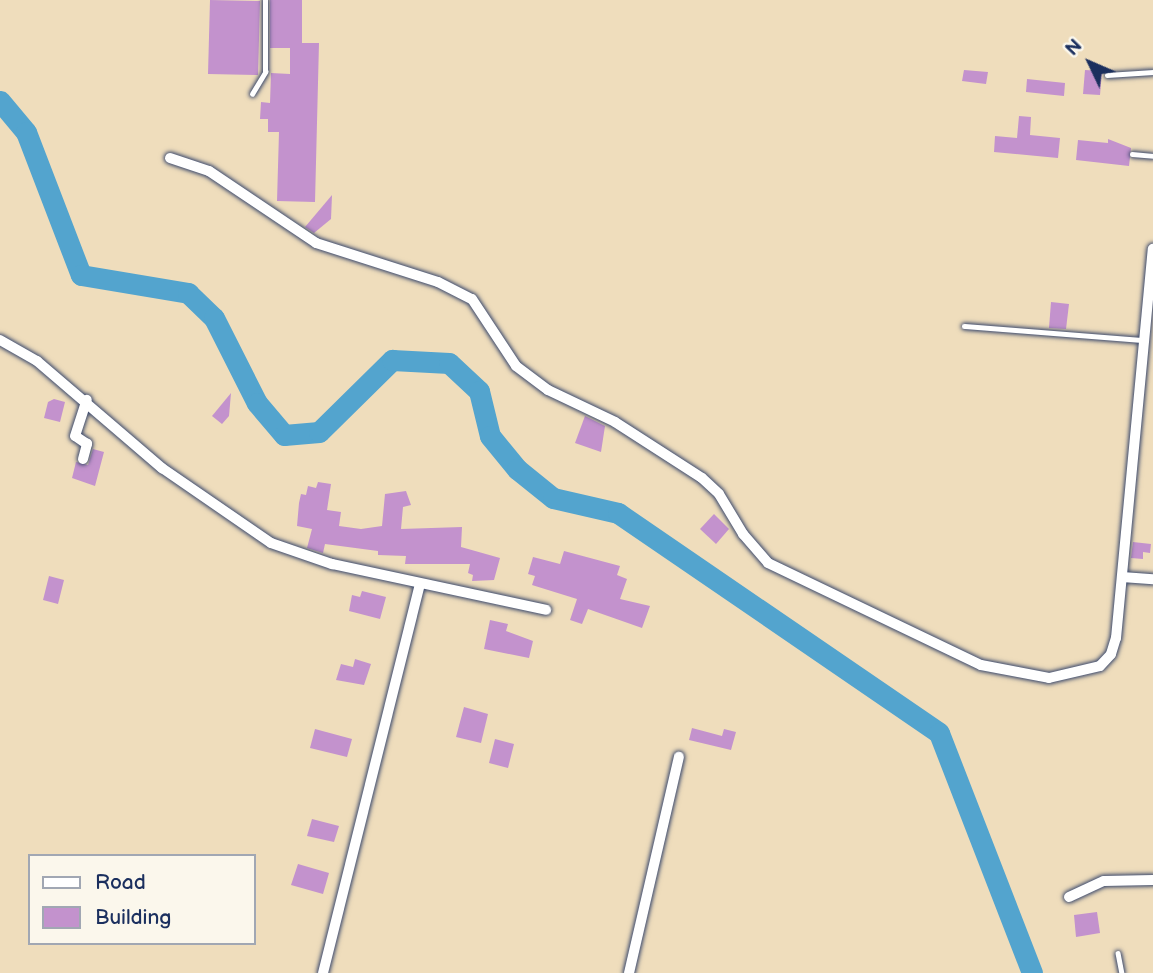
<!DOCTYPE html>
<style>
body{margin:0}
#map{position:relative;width:1153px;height:973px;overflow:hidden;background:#efddbc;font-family:"Balsamiq Sans",sans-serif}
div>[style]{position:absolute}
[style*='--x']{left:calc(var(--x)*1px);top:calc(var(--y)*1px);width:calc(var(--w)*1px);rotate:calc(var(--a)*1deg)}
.river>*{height:21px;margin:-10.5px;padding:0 10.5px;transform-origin:10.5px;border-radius:10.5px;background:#53a4ce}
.building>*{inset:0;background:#c392cd}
.roads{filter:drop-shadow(0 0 2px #3b496c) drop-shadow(0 0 2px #3b496c)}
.service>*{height:4.5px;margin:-2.25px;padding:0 2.25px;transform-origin:2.25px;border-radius:2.25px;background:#fff}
.minor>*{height:10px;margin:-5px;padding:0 5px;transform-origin:5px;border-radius:5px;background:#fff}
span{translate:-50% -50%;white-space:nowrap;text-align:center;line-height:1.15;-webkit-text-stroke:6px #fbf7ec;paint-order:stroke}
.legend{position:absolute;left:28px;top:854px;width:228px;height:91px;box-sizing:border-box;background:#fbf7ec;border:2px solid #a1a7b3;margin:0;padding:9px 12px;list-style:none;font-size:21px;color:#1b2f5e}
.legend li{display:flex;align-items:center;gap:14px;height:35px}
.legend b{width:35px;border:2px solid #a1a7b3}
.north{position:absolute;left:1055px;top:28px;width:70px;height:70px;-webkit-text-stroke:5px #fbf7ec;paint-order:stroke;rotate:314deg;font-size:19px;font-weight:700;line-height:28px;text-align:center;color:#1b2f5e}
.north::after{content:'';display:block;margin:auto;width:24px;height:32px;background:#1b2f5e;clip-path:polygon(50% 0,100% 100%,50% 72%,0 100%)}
</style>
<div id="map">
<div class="river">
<div style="--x:0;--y:101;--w:40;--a:50"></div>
<div style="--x:26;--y:132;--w:153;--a:69"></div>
<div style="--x:81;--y:275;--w:109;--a:9.5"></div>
<div style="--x:188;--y:293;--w:36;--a:44"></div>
<div style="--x:214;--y:318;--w:95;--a:63.2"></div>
<div style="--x:257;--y:403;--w:42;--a:49.8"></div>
<div style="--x:284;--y:435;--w:35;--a:-5"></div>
<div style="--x:319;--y:432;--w:103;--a:-44.6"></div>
<div style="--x:392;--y:360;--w:57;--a:3"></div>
<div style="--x:449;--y:363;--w:41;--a:43"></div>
<div style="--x:479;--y:391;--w:46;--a:76.3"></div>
<div style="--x:490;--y:436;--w:43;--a:50.7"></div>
<div style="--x:517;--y:469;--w:46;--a:38.9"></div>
<div style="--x:553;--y:498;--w:67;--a:13"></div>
<div style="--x:618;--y:513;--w:389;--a:34.4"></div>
<div style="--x:939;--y:733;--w:257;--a:68.8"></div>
</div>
<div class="building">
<div style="clip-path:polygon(210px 0,260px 1px,258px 75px,208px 74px)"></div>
<div style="clip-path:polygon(270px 0,302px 0,302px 43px,319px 43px,315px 202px,277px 201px,279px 132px,268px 132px,268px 119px,260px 119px,261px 102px,270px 103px,271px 73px,290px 74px,290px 48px,270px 48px)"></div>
<div style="clip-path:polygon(964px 70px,988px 72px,986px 84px,962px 81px)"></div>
<div style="clip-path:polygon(1085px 70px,1102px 71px,1100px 95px,1083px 94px)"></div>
<div style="clip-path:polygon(1027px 79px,1065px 83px,1064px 96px,1026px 92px)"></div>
<div style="clip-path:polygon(1019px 116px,1031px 117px,1030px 135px,1060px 138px,1058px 158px,994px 152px,995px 136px,1017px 138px)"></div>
<div style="clip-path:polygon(1108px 139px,1131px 148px,1129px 166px,1076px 160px,1078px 140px,1108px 143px)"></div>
<div style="clip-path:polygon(332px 195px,331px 219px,314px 233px,305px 227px)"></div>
<div style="clip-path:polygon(1051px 302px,1069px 304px,1066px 329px,1049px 328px)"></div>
<div style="clip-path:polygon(231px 393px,229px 416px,222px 424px,212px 416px)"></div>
<div style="clip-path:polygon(54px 399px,65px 402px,60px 422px,44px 418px,48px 402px)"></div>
<div style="clip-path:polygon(585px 416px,605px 426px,601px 452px,575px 443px)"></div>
<div style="clip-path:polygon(93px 449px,104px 452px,95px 486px,72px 478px,76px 462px,88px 465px)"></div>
<div style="clip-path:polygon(318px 482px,331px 484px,327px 510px,341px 512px,339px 526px,361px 529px,382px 526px,385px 494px,406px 491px,411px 505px,403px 507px,401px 529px,462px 527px,461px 547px,500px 558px,494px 580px,472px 581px,473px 575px,468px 573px,470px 564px,405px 564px,406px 556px,378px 555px,378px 551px,325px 544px,323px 553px,307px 548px,312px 529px,297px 526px,299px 503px,301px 494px,306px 495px,308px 486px,316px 488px)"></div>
<div style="clip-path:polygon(714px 514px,729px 529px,716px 544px,700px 529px)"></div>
<div style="clip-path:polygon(1133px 542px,1151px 544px,1150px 553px,1143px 552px,1143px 559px,1131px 558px)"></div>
<div style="clip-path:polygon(564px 551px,620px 566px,617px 575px,627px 579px,620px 599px,650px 606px,642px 628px,588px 609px,582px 624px,570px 620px,577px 599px,532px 585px,535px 576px,528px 574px,533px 557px,560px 564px)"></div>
<div style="clip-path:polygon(49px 576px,64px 580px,58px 604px,43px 600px)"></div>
<div style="clip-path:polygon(362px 591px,386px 597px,380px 619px,349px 611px,352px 595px,360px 597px)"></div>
<div style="clip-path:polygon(490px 620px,508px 624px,506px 631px,533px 641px,529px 658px,484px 649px)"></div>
<div style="clip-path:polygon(355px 659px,371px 664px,364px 685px,336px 680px,341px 664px,353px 667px)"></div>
<div style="clip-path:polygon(464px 707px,488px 714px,481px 743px,456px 737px)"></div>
<div style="clip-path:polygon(692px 728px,722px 736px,724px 729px,736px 732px,731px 750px,689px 740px)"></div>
<div style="clip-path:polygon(315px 729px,352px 739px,347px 757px,310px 748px)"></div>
<div style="clip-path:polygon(495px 739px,514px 744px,508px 768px,489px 763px)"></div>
<div style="clip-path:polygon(312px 819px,339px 826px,334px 842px,307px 836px)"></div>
<div style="clip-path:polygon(298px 864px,329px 873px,323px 894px,291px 885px)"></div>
<div style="clip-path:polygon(1097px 912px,1100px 933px,1076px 937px,1074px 915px)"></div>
</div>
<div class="roads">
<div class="service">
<div style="--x:1107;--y:75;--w:46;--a:-3.7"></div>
<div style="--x:252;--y:94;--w:26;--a:-59"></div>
<div style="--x:265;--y:72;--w:72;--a:-90"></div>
<div style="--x:1132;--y:154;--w:21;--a:5"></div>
<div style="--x:964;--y:326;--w:179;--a:4.5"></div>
<div style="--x:1118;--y:953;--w:20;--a:79"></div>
</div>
<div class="minor">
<div style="--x:170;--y:158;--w:41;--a:18.4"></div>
<div style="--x:209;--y:171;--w:129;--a:33.9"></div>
<div style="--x:316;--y:243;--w:128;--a:17.7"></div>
<div style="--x:438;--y:282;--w:38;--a:27"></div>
<div style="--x:472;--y:299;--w:80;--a:56.7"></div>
<div style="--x:516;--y:366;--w:40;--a:37"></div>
<div style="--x:548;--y:390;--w:74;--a:25.5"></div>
<div style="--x:615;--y:422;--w:103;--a:32.8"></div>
<div style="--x:702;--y:478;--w:23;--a:43"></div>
<div style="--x:719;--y:494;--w:47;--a:59"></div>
<div style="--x:743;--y:534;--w:38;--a:49"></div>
<div style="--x:768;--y:563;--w:236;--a:25.6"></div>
<div style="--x:981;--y:665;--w:69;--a:10.8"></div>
<div style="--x:1049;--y:678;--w:52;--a:-13.2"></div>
<div style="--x:1100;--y:666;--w:16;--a:-47"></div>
<div style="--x:1111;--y:654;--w:17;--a:-73"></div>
<div style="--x:1116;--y:638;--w:391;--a:-84.6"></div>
<div style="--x:0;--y:340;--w:43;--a:29.6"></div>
<div style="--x:37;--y:361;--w:165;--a:40.6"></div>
<div style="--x:162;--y:468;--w:132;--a:34.5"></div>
<div style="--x:271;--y:543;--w:65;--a:19"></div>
<div style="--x:332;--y:564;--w:219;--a:12.1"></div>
<div style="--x:83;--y:459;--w:16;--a:-75"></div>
<div style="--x:87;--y:444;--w:14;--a:-146"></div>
<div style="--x:75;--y:436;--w:38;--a:-72"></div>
<div style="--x:1122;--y:577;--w:31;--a:4"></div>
<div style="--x:1069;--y:897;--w:38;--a:-25"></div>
<div style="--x:1104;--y:881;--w:49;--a:-1.2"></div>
<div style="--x:323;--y:973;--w:401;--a:-76"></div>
<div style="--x:629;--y:973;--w:222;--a:-77"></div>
</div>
</div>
<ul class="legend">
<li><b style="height:9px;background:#fff"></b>Road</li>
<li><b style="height:19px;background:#c392cd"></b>Building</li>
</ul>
<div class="north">N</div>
</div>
